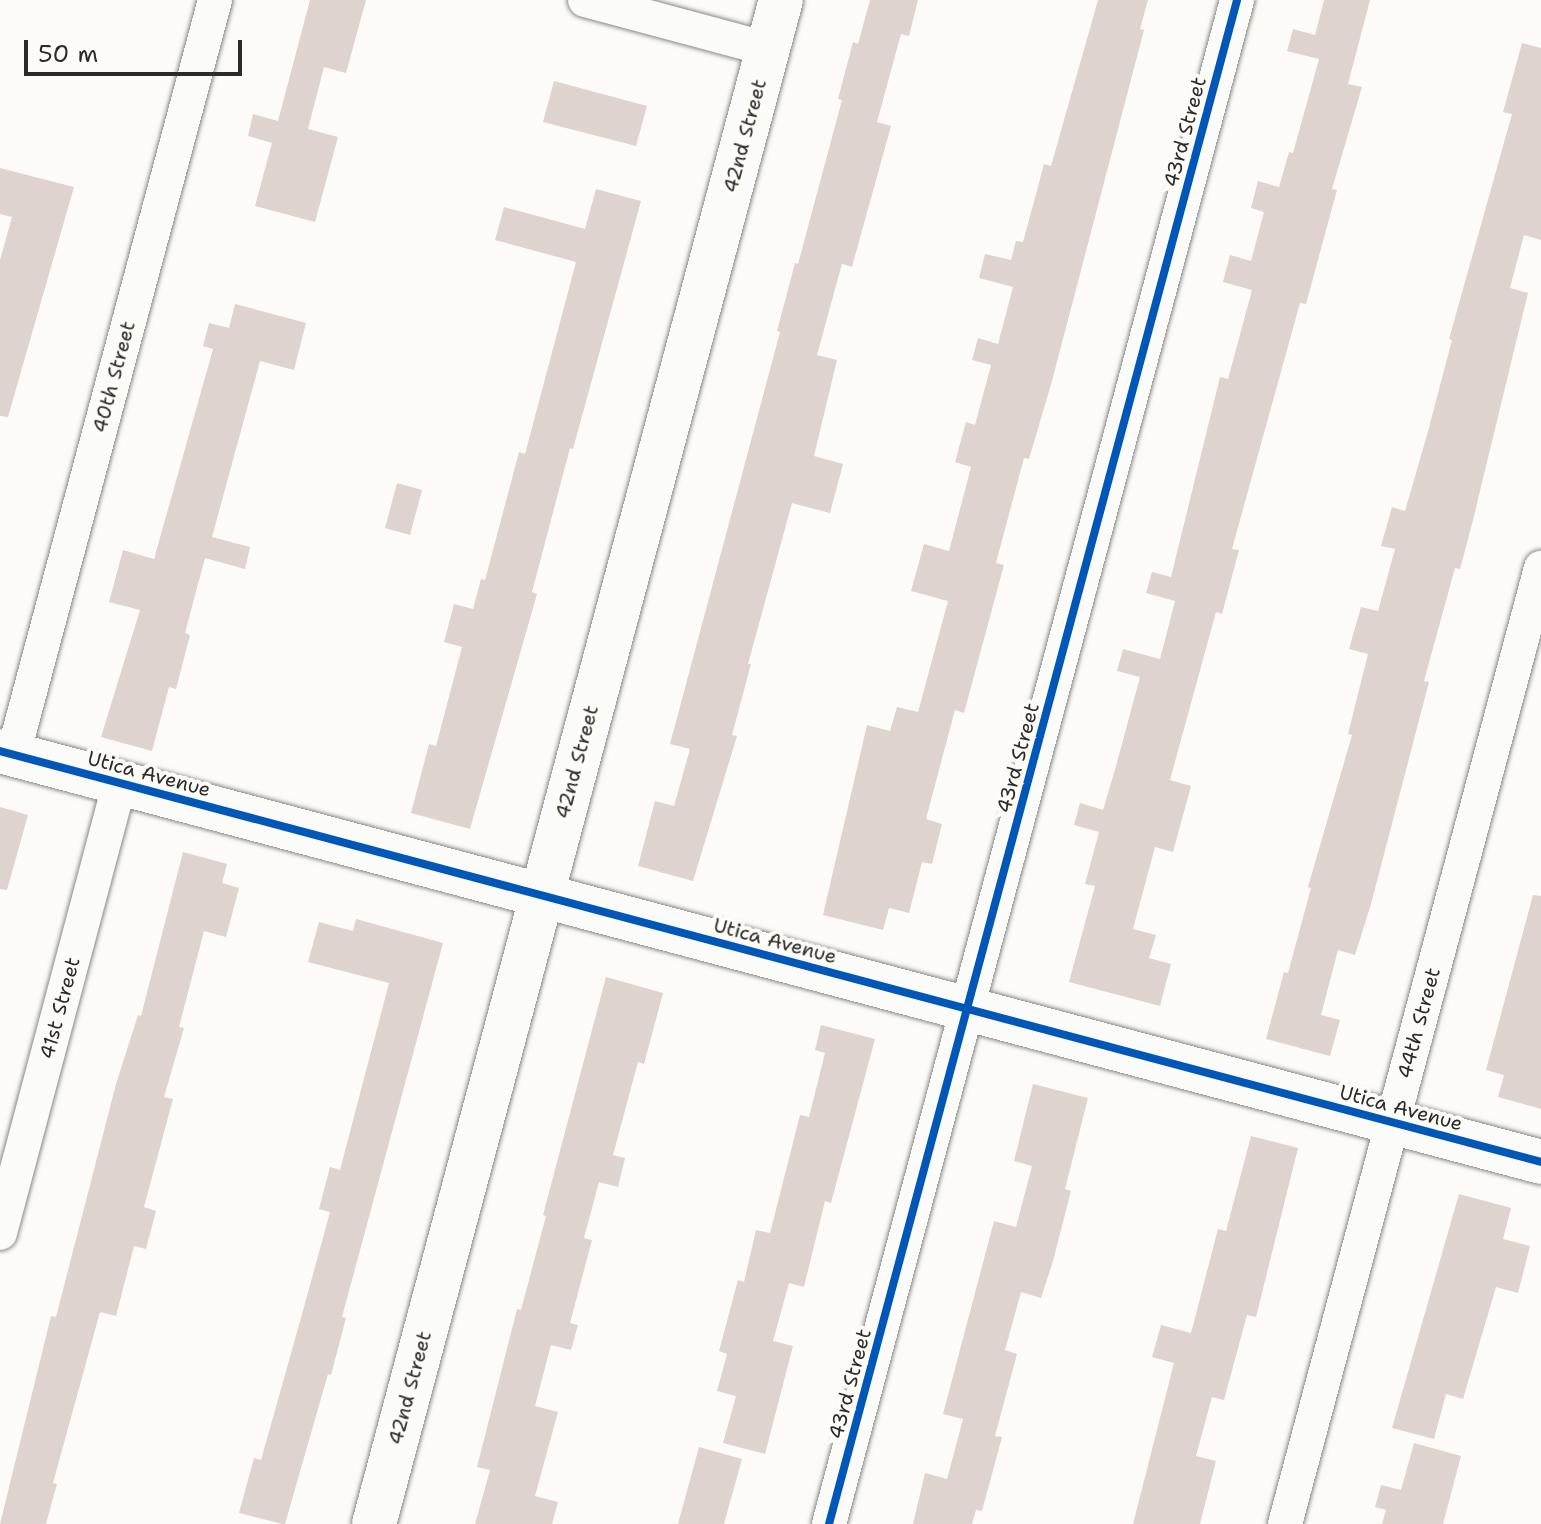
<!DOCTYPE html>
<style>
body{margin:0}
#map{position:relative;width:1541px;height:1524px;overflow:hidden;background:#fcfbf8;font-family:"Shantell Sans",sans-serif}
div>[style]{position:absolute}
[style*='--x']{left:calc(var(--x)*1px);top:calc(var(--y)*1px);width:calc(var(--w)*1px);rotate:calc(var(--a)*1deg)}
.building>*{inset:0;background:#ded3ce}
.roads{filter:drop-shadow(0 0 2px #898987) drop-shadow(0 0 2px #898987)}
.street>*{height:34px;margin:-17px;padding:0 17px;transform-origin:17px;border-radius:17px;background:#fbfbf9}
.secondary>*{height:44px;margin:-22px;padding:0 22px;transform-origin:22px;border-radius:22px;background:#fbfbf9}
.cycleway>*{height:8px;margin:-4px;padding:0 4px;transform-origin:4px;border-radius:4px;background:#0057b8}
span{translate:-50% -50%;white-space:nowrap;text-align:center;line-height:1.15;-webkit-text-stroke:8px #fdfcf7;paint-order:stroke}
.street-label{font-size:20px;color:#2b2b2b}
.scale{position:absolute;left:24px;top:40px;width:218px;height:36px;box-sizing:border-box;border:4px solid #2b2b2b;border-top:0;padding-left:10px;font-size:24px;line-height:28px;white-space:nowrap;color:#2b2b2b;-webkit-text-stroke:6px #fdfcf7;paint-order:stroke}
</style>
<div id="map">
<div class="building">
<div style="clip-path:polygon(310px 0,366px 0,346px 73px,324px 67px,308px 129px,338px 137px,315px 222px,255px 206px,272px 143px,248px 136px,253px 114px,278px 121px)"></div>
<div style="clip-path:polygon(870px 0,918px 0,909px 36px,901px 34px,877px 122px,891px 126px,852px 267px,842px 264px,817px 355px,837px 360px,814px 456px,843px 464px,830px 513px,792px 503px,748px 664px,751px 664px,732px 735px,737px 736px,693px 881px,638px 866px,655px 801px,674px 806px,690px 749px,670px 744px,780px 332px,777px 331px,795px 263px,798px 264px,842px 100px,838px 99px,853px 42px,858px 44px)"></div>
<div style="clip-path:polygon(1098px 0,1148px 0,1140px 29px,1144px 30px,1052px 381px,1029px 459px,1024px 458px,996px 563px,1004px 565px,964px 713px,955px 710px,926px 819px,942px 824px,932px 864px,922px 862px,909px 913px,889px 908px,883px 930px,823px 915px,867px 725px,890px 731px,897px 707px,918px 712px,948px 601px,911px 591px,924px 544px,949px 551px,971px 467px,955px 462px,966px 422px,975px 425px,991px 365px,972px 360px,978px 338px,998px 344px,1013px 287px,979px 278px,985px 254px,1011px 260px,1016px 241px,1023px 242px,1044px 164px,1051px 166px)"></div>
<div style="clip-path:polygon(1324px 0,1370px 0,1348px 84px,1362px 87px,1332px 189px,1337px 190px,1306px 304px,1300px 303px,1232px 549px,1239px 550px,1222px 614px,1216px 612px,1170px 780px,1191px 786px,1173px 852px,1155px 847px,1133px 929px,1156px 935px,1149px 958px,1171px 964px,1160px 1006px,1069px 982px,1095px 886px,1085px 884px,1099px 832px,1074px 825px,1080px 803px,1103px 810px,1116px 766px,1140px 677px,1117px 671px,1123px 649px,1160px 659px,1175px 601px,1146px 593px,1152px 572px,1171px 577px,1220px 377px,1228px 379px,1252px 290px,1223px 282px,1230px 255px,1251px 261px,1264px 212px,1251px 208px,1258px 181px,1279px 187px,1289px 152px,1293px 153px,1319px 59px,1287px 51px,1293px 29px,1315px 35px)"></div>
<div style="clip-path:polygon(1522px 43px,1541px 48px,1541px 240px,1524px 235px,1510px 288px,1528px 293px,1471px 528px,1460px 569px,1455px 568px,1424px 681px,1429px 682px,1371px 904px,1355px 955px,1338px 950px,1321px 1015px,1340px 1020px,1330px 1056px,1266px 1039px,1284px 972px,1288px 973px,1311px 888px,1308px 887px,1352px 735px,1348px 734px,1368px 654px,1349px 649px,1361px 607px,1378px 611px,1395px 549px,1381px 546px,1392px 507px,1405px 511px,1427px 435px,1452px 340px,1449px 339px,1512px 114px,1503px 112px)"></div>
<div style="clip-path:polygon(554px 81px,647px 106px,636px 146px,543px 122px)"></div>
<div style="clip-path:polygon(0 168px,74px 187px,8px 417px,0 416px,0 260px,12px 217px,0 214px)"></div>
<div style="clip-path:polygon(596px 189px,641px 201px,573px 449px,570px 448px,532px 592px,537px 594px,470px 829px,411px 813px,429px 744px,436px 746px,462px 647px,444px 642px,454px 604px,473px 609px,481px 579px,485px 580px,519px 452px,525px 454px,576px 262px,495px 240px,504px 207px,585px 229px)"></div>
<div style="clip-path:polygon(235px 304px,306px 323px,294px 370px,260px 361px,212px 537px,250px 547px,245px 569px,205px 558px,185px 633px,190px 635px,176px 689px,169px 687px,152px 751px,101px 737px,140px 610px,109px 602px,123px 550px,154px 559px,213px 349px,203px 346px,209px 323px,229px 328px)"></div>
<div style="clip-path:polygon(397px 483px,422px 490px,410px 535px,385px 528px)"></div>
<div style="clip-path:polygon(0 807px,28px 815px,7px 890px,0 889px)"></div>
<div style="clip-path:polygon(183px 852px,227px 864px,222px 883px,239px 888px,226px 937px,204px 931px,179px 1027px,184px 1028px,164px 1097px,173px 1099px,144px 1207px,156px 1211px,146px 1249px,134px 1246px,116px 1316px,100px 1312px,53px 1483px,57px 1484px,46px 1524px,0 1524px,51px 1316px,56px 1317px,116px 1084px,138px 1015px,141px 1016px)"></div>
<div style="clip-path:polygon(1533px 895px,1541px 896px,1541px 1109px,1498px 1097px,1504px 1075px,1486px 1070px)"></div>
<div style="clip-path:polygon(356px 919px,443px 943px,342px 1317px,346px 1318px,331px 1375px,328px 1374px,285px 1524px,282px 1524px,239px 1513px,254px 1458px,261px 1460px,304px 1307px,330px 1212px,319px 1209px,330px 1167px,340px 1170px,389px 983px,308px 962px,319px 922px,353px 931px)"></div>
<div style="clip-path:polygon(606px 977px,663px 993px,644px 1064px,638px 1062px,613px 1155px,625px 1158px,618px 1187px,599px 1182px,584px 1238px,592px 1240px,570px 1323px,578px 1325px,571px 1350px,551px 1345px,535px 1406px,558px 1412px,535px 1496px,558px 1502px,552px 1524px,475px 1524px,490px 1470px,477px 1467px,517px 1309px,521px 1310px,546px 1216px,543px 1215px)"></div>
<div style="clip-path:polygon(821px 1025px,875px 1039px,831px 1203px,825px 1201px,804px 1287px,789px 1283px,773px 1341px,793px 1346px,765px 1454px,723px 1443px,736px 1396px,717px 1391px,727px 1354px,719px 1351px,738px 1280px,744px 1282px,756px 1230px,770px 1233px,800px 1115px,809px 1117px,825px 1053px,815px 1050px)"></div>
<div style="clip-path:polygon(1033px 1084px,1088px 1098px,1065px 1189px,1071px 1191px,1053px 1261px,1041px 1298px,1021px 1292px,1005px 1350px,1017px 1354px,995px 1436px,1002px 1437px,982px 1511px,976px 1510px,972px 1524px,913px 1524px,925px 1473px,947px 1479px,963px 1419px,943px 1414px,994px 1221px,1016px 1227px,1032px 1166px,1014px 1161px)"></div>
<div style="clip-path:polygon(1251px 1136px,1298px 1148px,1256px 1317px,1247px 1315px,1224px 1400px,1212px 1397px,1196px 1456px,1216px 1461px,1200px 1524px,1133px 1524px,1174px 1363px,1152px 1357px,1161px 1325px,1191px 1333px,1218px 1229px,1226px 1231px)"></div>
<div style="clip-path:polygon(1459px 1194px,1511px 1208px,1503px 1239px,1530px 1246px,1518px 1293px,1496px 1287px,1463px 1399px,1446px 1394px,1434px 1439px,1392px 1428px)"></div>
<div style="clip-path:polygon(1414px 1443px,1461px 1456px,1443px 1524px,1382px 1524px,1386px 1510px,1375px 1507px,1381px 1485px,1401px 1490px)"></div>
<div style="clip-path:polygon(699px 1447px,742px 1459px,724px 1524px,678px 1524px)"></div>
</div>
<div class="roads">
<div class="street">
<div style="--x:585;--y:0;--w:189;--a:15"></div>
<div style="--x:13;--y:755;--w:782;--a:-75.02"></div>
<div style="--x:0;--y:1233;--w:466;--a:-75.1"></div>
<div style="--x:829;--y:1524;--w:1578;--a:-75.01"></div>
<div style="--x:1285;--y:1524;--w:990;--a:-75.01"></div>
</div>
<div class="secondary">
<div style="--x:0;--y:751;--w:1595;--a:14.93"></div>
<div style="--x:374;--y:1524;--w:1577;--a:-75.05"></div>
</div>
</div>
<div class="cycleway">
<div style="--x:0;--y:751;--w:1595;--a:14.93"></div>
<div style="--x:829;--y:1524;--w:1578;--a:-75.01"></div>
</div>
<div class="street-label">
<span style="left:1185px;top:132px;rotate:-75deg">43rd Street</span>
<span style="left:745px;top:136px;rotate:-75deg">42nd Street</span>
<span style="left:114px;top:377px;rotate:-75deg">40th Street</span>
<span style="left:1018px;top:758px;rotate:-75deg">43rd Street</span>
<span style="left:577px;top:762px;rotate:-75deg">42nd Street</span>
<span style="left:149px;top:774px;rotate:15deg">Utica Avenue</span>
<span style="left:775px;top:941px;rotate:15deg">Utica Avenue</span>
<span style="left:60px;top:1008px;rotate:-75deg">41st Street</span>
<span style="left:1419px;top:1023px;rotate:-75deg">44th Street</span>
<span style="left:1401px;top:1108px;rotate:15deg">Utica Avenue</span>
<span style="left:850px;top:1384px;rotate:-75deg">43rd Street</span>
<span style="left:410px;top:1388px;rotate:-75deg">42nd Street</span>
</div>
<div class="scale">50 m</div>
</div>
